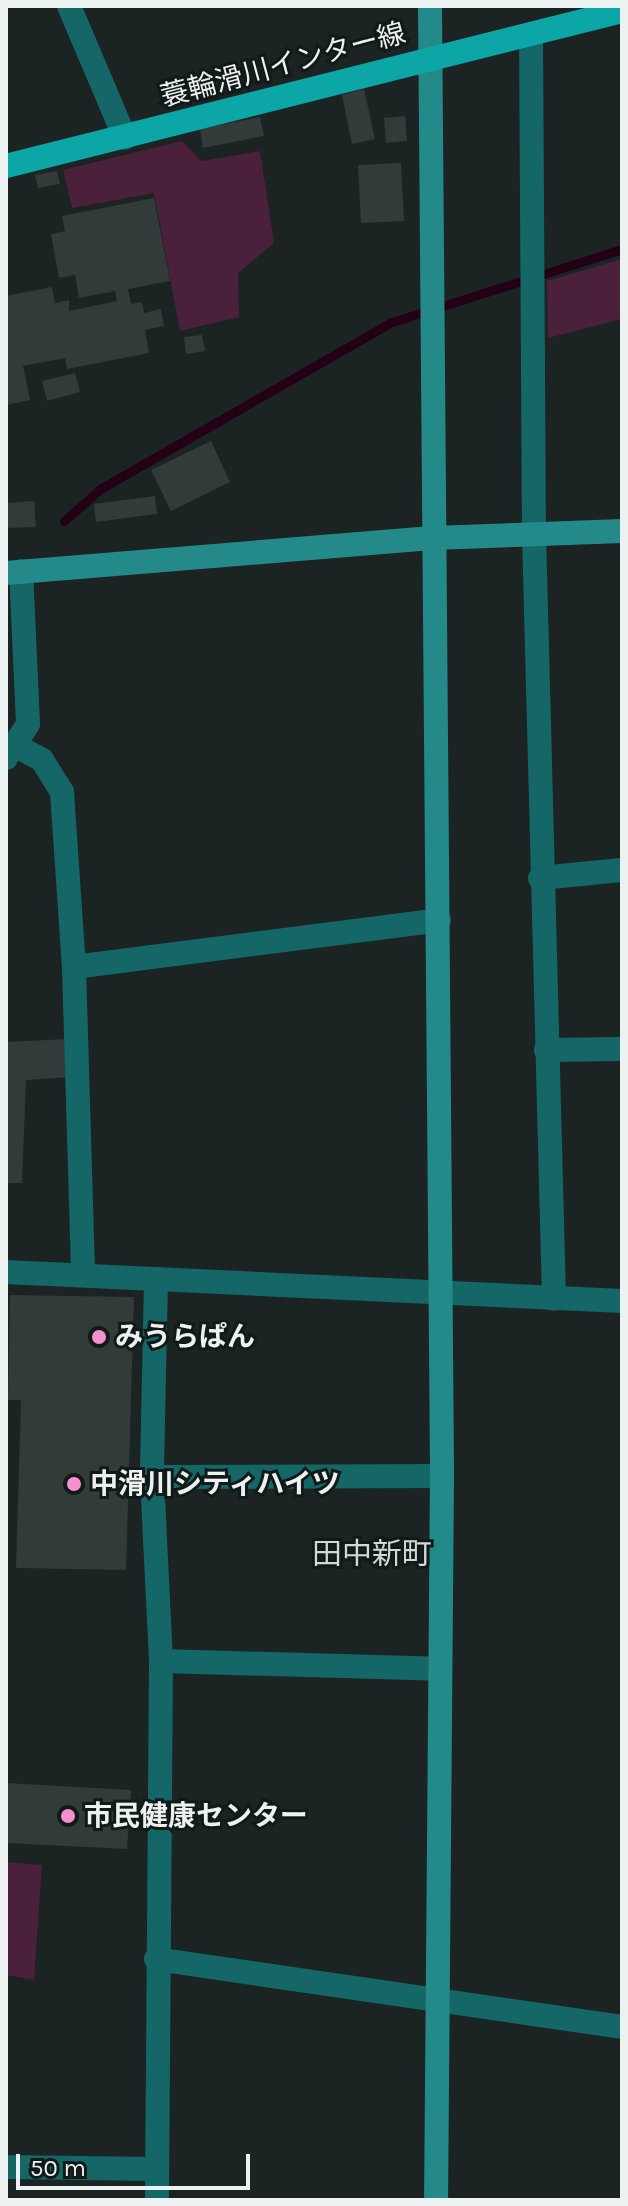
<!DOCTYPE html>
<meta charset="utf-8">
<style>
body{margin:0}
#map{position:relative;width:628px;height:2206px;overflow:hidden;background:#1b2323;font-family:Karla,"Noto Sans JP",sans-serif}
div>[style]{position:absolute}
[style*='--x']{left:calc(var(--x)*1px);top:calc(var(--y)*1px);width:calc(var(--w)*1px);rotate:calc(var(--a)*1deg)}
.green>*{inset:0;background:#4b203a}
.stream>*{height:9px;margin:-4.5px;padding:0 4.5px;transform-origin:4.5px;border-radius:4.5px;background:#240017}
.building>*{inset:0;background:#333a3a}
.street>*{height:24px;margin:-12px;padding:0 12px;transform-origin:12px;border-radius:12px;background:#156666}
.secondary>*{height:24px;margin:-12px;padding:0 12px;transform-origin:12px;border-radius:12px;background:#248989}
.primary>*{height:24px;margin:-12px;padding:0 12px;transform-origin:12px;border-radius:12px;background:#0da6a6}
.dots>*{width:22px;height:22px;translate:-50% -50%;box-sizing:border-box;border:4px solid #121919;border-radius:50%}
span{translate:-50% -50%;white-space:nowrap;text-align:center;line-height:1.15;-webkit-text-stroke:6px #121919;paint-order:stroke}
.street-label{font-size:28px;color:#ecf1f1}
.poi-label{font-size:28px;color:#ecf1f1;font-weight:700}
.left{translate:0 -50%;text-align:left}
.neighbourhood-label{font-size:30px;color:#cfd9d9}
.frame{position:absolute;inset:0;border:8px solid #ecf1f1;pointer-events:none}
.scale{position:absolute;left:16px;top:2154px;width:234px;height:36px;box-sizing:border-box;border:4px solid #ecf1f1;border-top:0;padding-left:10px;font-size:24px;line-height:28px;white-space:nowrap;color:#ecf1f1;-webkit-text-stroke:6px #121919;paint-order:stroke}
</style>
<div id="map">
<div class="green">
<div style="clip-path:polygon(182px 141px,201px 161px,260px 151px,274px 243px,238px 273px,239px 317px,180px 331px,154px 193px,72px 208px,63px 170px)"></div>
<div style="clip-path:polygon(622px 259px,622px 319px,548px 338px,547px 281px)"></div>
<div style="clip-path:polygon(6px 1862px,42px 1865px,34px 1980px,6px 1975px)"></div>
</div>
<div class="stream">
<div style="--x:64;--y:521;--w:48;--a:-41.6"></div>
<div style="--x:100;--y:489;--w:336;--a:-29.8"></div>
<div style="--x:392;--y:322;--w:241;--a:-17.6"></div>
</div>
<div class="building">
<div style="clip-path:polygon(364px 89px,375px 139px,352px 144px,342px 95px)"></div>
<div style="clip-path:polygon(405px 116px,407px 141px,386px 143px,384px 118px)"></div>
<div style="clip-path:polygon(260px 117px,264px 136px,203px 148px,200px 129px)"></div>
<div style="clip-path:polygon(401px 163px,404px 221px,361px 223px,358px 165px)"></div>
<div style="clip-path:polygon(57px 171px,60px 184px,38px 188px,35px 175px)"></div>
<div style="clip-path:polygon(154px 198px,170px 281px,128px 289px,131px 304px,142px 302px,144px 313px,161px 309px,164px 326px,145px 330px,149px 353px,67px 369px,65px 358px,23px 366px,30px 400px,6px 405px,6px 296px,52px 287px,55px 303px,69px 300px,69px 311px,117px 301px,115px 291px,79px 298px,75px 275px,59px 278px,51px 234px,65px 231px,62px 216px)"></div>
<div style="clip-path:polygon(202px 335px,205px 351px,186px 354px,184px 337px)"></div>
<div style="clip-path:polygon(75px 373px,80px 392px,47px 401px,42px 381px)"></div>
<div style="clip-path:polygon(211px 441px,230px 482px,171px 511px,151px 470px)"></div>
<div style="clip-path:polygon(155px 496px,157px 514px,96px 522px,94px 504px)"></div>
<div style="clip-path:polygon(34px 501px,36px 527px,6px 528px,6px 503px)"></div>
<div style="clip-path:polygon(68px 1039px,70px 1077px,26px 1080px,22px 1183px,6px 1183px,6px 1042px)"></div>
<div style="clip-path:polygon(10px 1295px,134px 1297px,126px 1570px,16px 1568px,21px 1400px,8px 1400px)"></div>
<div style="clip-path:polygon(6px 1783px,131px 1790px,127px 1849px,6px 1843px)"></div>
</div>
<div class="street">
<div style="--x:69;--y:6;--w:143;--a:67"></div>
<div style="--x:531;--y:34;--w:500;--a:89.66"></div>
<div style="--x:534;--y:534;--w:765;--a:88.5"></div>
<div style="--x:18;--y:747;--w:27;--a:28"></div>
<div style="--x:42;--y:760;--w:38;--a:58"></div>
<div style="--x:62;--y:792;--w:175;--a:86.1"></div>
<div style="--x:74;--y:967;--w:306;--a:88.3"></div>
<div style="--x:6;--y:758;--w:40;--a:-57.1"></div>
<div style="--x:28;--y:724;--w:153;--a:-92.6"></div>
<div style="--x:540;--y:878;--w:82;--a:-5.6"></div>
<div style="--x:74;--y:967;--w:368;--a:-7.3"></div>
<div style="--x:546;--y:1050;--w:76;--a:-0.8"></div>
<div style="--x:6;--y:1272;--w:617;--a:2.7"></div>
<div style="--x:156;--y:1279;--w:198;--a:91.2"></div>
<div style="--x:152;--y:1477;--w:184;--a:87.2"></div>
<div style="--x:161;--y:1661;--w:539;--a:90.43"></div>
<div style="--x:152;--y:1477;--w:290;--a:-0.2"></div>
<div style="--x:161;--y:1661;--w:278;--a:1.6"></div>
<div style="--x:156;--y:1959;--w:471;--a:8.3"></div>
<div style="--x:6;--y:2167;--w:149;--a:0.8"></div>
</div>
<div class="secondary">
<div style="--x:430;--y:6;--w:1470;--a:89.53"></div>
<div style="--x:442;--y:1476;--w:724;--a:90.47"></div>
<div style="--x:6;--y:573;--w:427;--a:-4.7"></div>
<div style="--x:432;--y:538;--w:190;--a:-2.1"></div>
</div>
<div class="primary">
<div style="--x:6;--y:166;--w:635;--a:-14.12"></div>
</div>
<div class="dots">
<div style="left:99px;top:1337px;background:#f790ce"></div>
<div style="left:74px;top:1484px;background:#f790ce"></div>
<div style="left:68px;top:1816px;background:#f790ce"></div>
</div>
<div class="street-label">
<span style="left:283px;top:65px;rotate:-15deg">蓑輪滑川インター線</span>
</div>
<div class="poi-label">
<span class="left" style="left:115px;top:1337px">みうらぱん</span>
<span class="left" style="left:90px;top:1484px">中滑川シティハイツ</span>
<span class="left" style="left:84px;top:1816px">市民健康センター</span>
</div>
<div class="neighbourhood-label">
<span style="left:372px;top:1554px">田中新町</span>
</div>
<div class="frame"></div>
<div class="scale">50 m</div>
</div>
